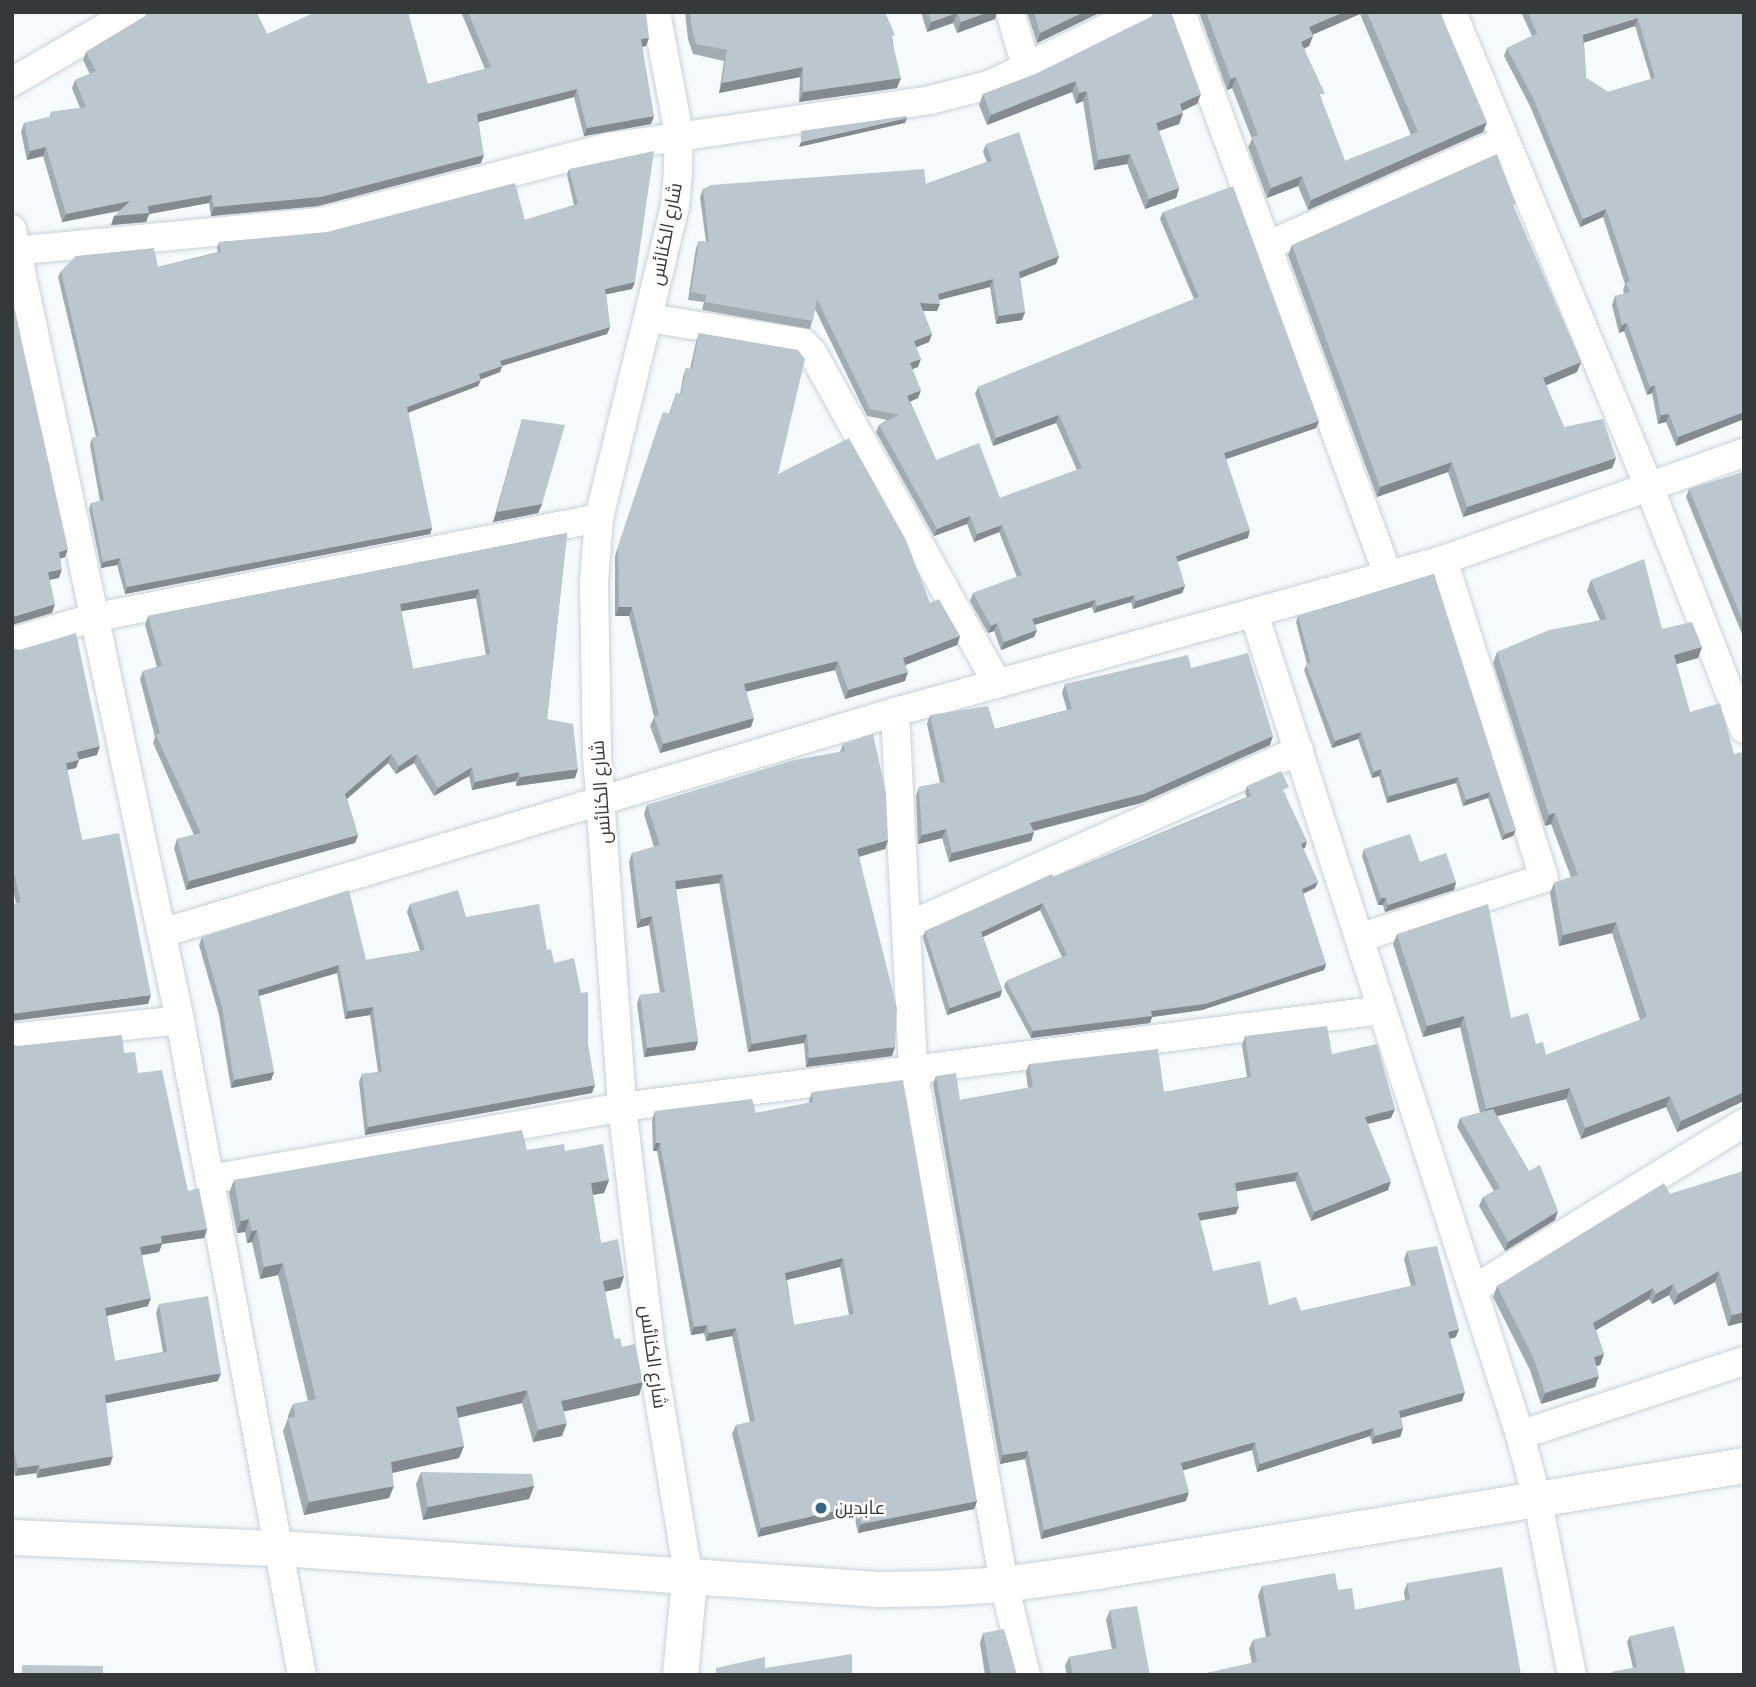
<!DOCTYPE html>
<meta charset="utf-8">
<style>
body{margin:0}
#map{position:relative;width:1756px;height:1687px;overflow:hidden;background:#f5fafd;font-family:"Roboto Condensed",Cairo,sans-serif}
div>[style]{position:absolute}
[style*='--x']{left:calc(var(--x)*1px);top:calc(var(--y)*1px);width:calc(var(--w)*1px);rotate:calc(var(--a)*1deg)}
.roads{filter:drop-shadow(0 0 2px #c6d2d9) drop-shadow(0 0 2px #c6d2d9)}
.minor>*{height:28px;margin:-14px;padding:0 14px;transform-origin:14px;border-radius:14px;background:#fff}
.tertiary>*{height:35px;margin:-17.5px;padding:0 17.5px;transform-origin:17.5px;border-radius:17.5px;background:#fff}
.wall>*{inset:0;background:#a1abb2}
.shaded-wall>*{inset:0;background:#838b91}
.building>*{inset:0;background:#bbc7cf}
.dots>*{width:19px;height:19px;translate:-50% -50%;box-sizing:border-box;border:4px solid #fff;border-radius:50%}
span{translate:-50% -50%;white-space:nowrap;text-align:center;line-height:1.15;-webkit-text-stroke:5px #fff;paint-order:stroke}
.street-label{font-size:19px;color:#34393c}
.poi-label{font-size:19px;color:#34393c}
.left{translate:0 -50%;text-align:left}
.frame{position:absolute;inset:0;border:14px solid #34393c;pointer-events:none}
</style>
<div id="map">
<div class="roads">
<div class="minor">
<div style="--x:656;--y:12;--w:124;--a:79.3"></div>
<div style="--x:679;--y:134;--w:38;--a:92"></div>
<div style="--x:678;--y:172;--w:34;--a:95"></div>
<div style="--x:675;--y:206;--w:321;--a:103.7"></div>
<div style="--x:599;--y:518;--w:63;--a:94.5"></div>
<div style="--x:594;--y:581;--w:174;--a:89"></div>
<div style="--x:597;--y:755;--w:353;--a:85.9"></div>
<div style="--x:622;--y:1107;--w:245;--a:83.2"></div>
<div style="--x:651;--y:1350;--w:232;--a:80.6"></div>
<div style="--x:1010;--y:12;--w:59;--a:73.4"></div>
<div style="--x:1181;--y:12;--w:600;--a:69.81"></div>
<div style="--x:1452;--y:12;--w:511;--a:67.45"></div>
<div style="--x:1648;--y:484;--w:263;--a:68.6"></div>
<div style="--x:12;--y:82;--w:139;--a:-30.3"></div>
<div style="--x:12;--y:229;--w:809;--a:78.01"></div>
<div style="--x:180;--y:1020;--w:666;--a:79.45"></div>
<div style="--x:1267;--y:246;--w:259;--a:-23.9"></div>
<div style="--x:12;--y:251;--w:310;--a:-5.4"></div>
<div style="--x:321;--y:222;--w:298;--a:-14.6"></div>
<div style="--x:609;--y:147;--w:324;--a:-8.3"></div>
<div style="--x:930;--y:100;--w:61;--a:-14.3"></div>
<div style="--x:989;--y:85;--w:168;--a:-25.8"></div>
<div style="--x:649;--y:318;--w:156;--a:9.2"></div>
<div style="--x:803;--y:343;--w:13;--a:45"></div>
<div style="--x:812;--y:352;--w:379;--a:60.8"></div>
<div style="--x:1254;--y:614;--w:863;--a:72.05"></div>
<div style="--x:1520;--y:1435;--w:69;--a:75"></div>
<div style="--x:1538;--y:1502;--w:176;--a:78.9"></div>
<div style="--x:12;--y:642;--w:84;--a:-16.7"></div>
<div style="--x:92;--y:618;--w:517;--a:-11.16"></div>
<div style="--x:895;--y:712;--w:357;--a:87.1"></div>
<div style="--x:913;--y:1069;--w:523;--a:79.98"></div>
<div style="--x:1004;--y:1584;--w:94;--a:76.4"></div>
<div style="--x:906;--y:927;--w:431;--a:-24.2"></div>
<div style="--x:162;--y:933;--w:766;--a:-16.78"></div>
<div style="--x:895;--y:712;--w:569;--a:-15.5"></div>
<div style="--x:1443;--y:560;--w:319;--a:-19.6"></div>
<div style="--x:1359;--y:938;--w:194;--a:-18"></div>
<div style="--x:1544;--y:878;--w:334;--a:-107.6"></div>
<div style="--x:12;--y:1038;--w:169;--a:-6.1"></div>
<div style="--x:211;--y:1179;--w:417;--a:-9.9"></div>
<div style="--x:622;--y:1107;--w:766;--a:-7.27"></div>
<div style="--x:1474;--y:1289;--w:317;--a:-31.6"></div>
<div style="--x:1520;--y:1435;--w:236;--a:-18.3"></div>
</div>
<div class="tertiary">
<div style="--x:12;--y:1537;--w:267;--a:2.4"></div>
<div style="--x:279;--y:1548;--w:601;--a:3.91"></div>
<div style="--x:879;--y:1589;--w:61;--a:-0.9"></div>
<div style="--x:940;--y:1588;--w:64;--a:-3.6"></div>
<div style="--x:1004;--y:1584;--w:100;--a:-8"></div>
<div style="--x:1103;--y:1570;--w:650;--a:-9.3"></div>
<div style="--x:680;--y:1675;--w:96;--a:-84.6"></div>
</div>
</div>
<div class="wall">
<div style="clip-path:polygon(147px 12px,256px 12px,267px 34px,428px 84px,485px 69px,461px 12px,646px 12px,646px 46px,642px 47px,651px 124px,584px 136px,574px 97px,479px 122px,481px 163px,318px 206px,211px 216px,209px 203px,149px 214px,146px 222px,111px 225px,120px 211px,62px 222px,43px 156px,27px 160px,21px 132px,24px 123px,50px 117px,51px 112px,80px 108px,72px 88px,75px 80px,90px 74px,83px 60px,86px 52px,144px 17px,147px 15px)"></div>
<div style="clip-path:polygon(685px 12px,885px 12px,893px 41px,897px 88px,799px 102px,800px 77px,719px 93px,724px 61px,693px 54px,688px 39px)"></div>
<div style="clip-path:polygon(921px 12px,997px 12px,995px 19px,957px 33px,953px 23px,927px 32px)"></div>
<div style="clip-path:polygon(1027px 12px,1101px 12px,1037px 43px)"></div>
<div style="clip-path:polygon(evenodd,1199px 12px,1440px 12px,1483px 132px,1308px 210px,1298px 186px,1267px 198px,1248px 147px,1252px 139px,1232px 88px,1227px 90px,1199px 12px,1360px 14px,1411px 135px,1345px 161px,1322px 101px,1304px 49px,1309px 46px,1313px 36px,1312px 35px,1360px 14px)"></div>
<div style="clip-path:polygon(evenodd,1521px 12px,1744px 12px,1744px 419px,1676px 446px,1666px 422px,1658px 424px,1652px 393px,1647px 395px,1624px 331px,1619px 333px,1612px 305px,1615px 296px,1624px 294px,1623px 291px,1625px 284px,1603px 217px,1580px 227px,1530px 106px,1504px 56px,1507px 48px,1532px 36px,1521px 12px,1635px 26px,1651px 79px,1608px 92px,1586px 78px,1584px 42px,1635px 26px)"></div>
<div style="clip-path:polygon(1151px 17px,1197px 104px,1182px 111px,1183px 113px,1179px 124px,1159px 131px,1179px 188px,1176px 198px,1145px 209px,1127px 164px,1094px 170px,1083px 101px,1076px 104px,1072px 92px,987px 125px,979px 105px,983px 94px,1036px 74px)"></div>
<div style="clip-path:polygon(986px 144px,1059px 256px,1056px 264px,1020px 278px,1025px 312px,1022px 320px,996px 324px,990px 287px,939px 300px,937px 311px,923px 311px,932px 334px,929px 342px,916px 347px,918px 367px,912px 369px,918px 398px,910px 401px,936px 460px,1000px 498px,1077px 470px,1056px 423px,993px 446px,975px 394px,978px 387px,1194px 299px,1160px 219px,1163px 212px,1319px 421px,1316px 428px,1226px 459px,1248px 538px,1177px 562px,1185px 586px,1182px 593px,1133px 609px,1131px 602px,1094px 613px,1092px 607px,1035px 625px,1037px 630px,1034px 637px,1001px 650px,994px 631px,988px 633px,970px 601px,973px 593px,1017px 577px,999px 532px,974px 542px,967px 524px,934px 536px,876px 432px,879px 425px,887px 420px,867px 416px,815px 309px,810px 329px,702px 310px,704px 302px,688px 300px,696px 248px,699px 241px,706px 242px,700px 197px,703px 189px,926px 184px,987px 162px,983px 152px)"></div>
<div style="clip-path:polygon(569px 169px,635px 282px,632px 289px,606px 294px,610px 327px,607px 334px,502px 366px,500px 372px,480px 379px,478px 386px,408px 412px,432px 528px,430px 534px,125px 594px,117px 565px,101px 568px,89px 509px,91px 503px,100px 501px,90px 445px,92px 438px,96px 437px,58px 277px,61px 271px,158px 267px,218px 252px,217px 248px,219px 242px,525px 220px,574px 205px,567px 175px)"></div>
<div style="clip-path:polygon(1514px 209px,1581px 362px,1577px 372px,1546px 385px,1564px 427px,1616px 458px,1612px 468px,1463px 517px,1448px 472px,1377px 497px,1288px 255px,1292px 245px)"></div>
<div style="clip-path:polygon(699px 333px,778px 474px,930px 603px,960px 636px,957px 645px,906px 665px,905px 681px,845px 699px,835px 670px,746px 691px,751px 727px,660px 753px,650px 726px,654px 717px,629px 616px,615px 616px,615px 556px,660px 421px,669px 414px,676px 393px,680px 394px,683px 377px,686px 368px,690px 369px,696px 342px)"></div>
<div style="clip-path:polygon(522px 419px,542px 504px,538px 513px,493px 522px)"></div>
<div style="clip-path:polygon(1744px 472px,1744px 639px,1686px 497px,1689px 489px)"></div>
<div style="clip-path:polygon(evenodd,567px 533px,547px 719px,575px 778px,516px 786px,516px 781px,472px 790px,469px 776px,434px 796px,414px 763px,396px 774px,388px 763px,347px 799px,358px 835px,355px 843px,186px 890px,174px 848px,177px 839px,194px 835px,153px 743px,155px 737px,140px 679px,143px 671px,157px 667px,145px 625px,148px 616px,567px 533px,476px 598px,486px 655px,413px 669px,401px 611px,476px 598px)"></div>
<div style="clip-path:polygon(1434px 574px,1513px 836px,1502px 840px,1488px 798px,1463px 806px,1456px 783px,1387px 803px,1379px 776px,1372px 778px,1358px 739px,1332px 748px,1304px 670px,1307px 664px,1296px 622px,1298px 616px)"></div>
<div style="clip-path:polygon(1591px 580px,1662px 629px,1702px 647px,1698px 658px,1676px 664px,1744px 1101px,1677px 1132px,1666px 1107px,1581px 1139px,1566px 1099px,1497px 1116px,1555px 1220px,1505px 1251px,1479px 1206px,1483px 1197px,1494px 1191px,1457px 1127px,1460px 1118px,1480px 1113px,1460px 1027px,1423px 1037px,1393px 944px,1397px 934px,1511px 1018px,1546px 1055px,1640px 1020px,1612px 933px,1559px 946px,1550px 893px,1554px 883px,1571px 877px,1551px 824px,1545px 826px,1493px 663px,1497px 652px,1600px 620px,1587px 591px)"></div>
<div style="clip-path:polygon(12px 648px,97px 755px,79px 759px,76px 768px,67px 770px,82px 840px,148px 1004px,16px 903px,12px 886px)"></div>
<div style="clip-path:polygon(1191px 668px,1270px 745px,1141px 803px,1034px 831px,1034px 832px,1031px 841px,949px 862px,942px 838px,918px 844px,916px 796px,919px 787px,940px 783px,927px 724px,930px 715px,995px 729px,1067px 710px,1062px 693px,1065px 684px)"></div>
<div style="clip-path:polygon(843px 744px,888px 840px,885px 849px,859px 857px,892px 1056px,806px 1067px,804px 1043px,748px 1052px,719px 883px,676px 889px,698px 1041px,695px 1050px,644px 1057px,637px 1004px,640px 995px,660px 993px,649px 925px,637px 928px,629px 862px,632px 853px,654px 847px,644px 814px,647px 805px,840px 752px)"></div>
<div style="clip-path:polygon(1247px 786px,1286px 794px,1285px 795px,1305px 848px,1303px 848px,1318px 882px,1315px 888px,1303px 894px,1326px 964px,1324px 970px,1202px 1010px,1152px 1017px,1150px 1023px,1031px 1038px,1004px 987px,1006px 981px,1062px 957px,1040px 910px,983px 937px,1002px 990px,1000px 997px,947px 1015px,923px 938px,925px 931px,1247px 797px,1245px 793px)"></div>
<div style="clip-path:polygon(1364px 849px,1420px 862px,1456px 882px,1454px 890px,1385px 912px,1383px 905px,1378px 905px,1362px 856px)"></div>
<div style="clip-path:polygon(410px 904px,466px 917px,547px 950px,554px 963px,588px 1044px,592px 1093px,365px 1135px,359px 1082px,362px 1074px,378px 1072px,370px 1015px,345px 1019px,337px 973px,259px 996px,274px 1072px,271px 1080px,231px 1088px,219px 1015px,199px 945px,202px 937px,366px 960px,420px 951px,407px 912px)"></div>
<div style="clip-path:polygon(1245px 1036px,1332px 1054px,1391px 1118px,1368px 1124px,1388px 1190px,1311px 1221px,1295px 1181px,1237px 1191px,1236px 1214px,1200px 1221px,1213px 1271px,1269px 1305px,1301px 1311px,1411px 1286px,1404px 1259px,1407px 1251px,1456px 1337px,1450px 1339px,1462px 1401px,1401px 1418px,1403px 1428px,1400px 1437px,1372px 1444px,1370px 1436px,1257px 1472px,1252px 1450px,1183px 1470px,1186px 1501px,1041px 1539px,1025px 1459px,1000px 1464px,933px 1084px,936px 1076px,960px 1100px,1028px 1088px,1026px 1072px,1029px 1064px,1164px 1092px,1247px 1077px,1242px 1045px)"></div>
<div style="clip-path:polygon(12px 1044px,17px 1046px,124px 1053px,138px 1073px,188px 1191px,207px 1229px,204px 1238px,162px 1244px,159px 1252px,142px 1255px,148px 1306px,107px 1316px,115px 1361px,163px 1352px,156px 1313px,159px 1304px,218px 1381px,106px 1403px,110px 1465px,37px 1478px,36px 1473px,15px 1476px,12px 1466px)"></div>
<div style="clip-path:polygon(evenodd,812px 1092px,977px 1501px,974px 1509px,858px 1533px,854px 1514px,758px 1537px,732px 1434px,736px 1425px,750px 1422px,732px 1336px,706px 1341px,704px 1333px,691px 1335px,657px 1151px,653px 1151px,652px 1120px,655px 1111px,756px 1113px,809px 1103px,809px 1100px,812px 1092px,840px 1267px,849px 1315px,794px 1325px,787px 1280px,840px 1267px)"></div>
<div style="clip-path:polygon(527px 1150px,565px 1151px,609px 1180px,604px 1193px,593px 1195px,601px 1243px,624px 1276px,620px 1288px,605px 1292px,614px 1339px,622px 1347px,643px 1382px,639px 1395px,564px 1411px,562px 1436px,533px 1442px,522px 1403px,458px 1418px,464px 1446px,459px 1458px,392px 1473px,389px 1498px,304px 1515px,283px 1431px,288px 1418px,288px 1416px,293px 1404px,308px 1401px,278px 1275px,260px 1279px,252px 1242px,247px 1243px,245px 1232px,237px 1233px,229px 1193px,234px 1180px)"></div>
<div style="clip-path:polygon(1744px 1171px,1744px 1322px,1728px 1326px,1715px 1282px,1674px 1305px,1669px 1295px,1652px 1304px,1649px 1299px,1596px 1330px,1604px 1354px,1600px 1365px,1596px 1366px,1595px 1387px,1541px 1404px,1530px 1370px,1493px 1297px,1497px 1286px,1670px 1194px)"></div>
<div style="clip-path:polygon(421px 1472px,534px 1486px,529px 1499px,423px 1520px,416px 1484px)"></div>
<div style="clip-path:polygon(1407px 1583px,1521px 1675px,1207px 1675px,1207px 1673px,1252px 1663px,1249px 1649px,1253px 1640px,1266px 1637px,1258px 1596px,1262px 1586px,1338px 1590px,1355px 1610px,1405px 1600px,1404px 1592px)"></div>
<div style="clip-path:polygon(1110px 1610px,1150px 1675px,1067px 1675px,1065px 1666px,1069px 1657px,1112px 1649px,1106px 1620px)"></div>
<div style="clip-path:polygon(983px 1633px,1017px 1675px,985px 1675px,980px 1643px)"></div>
<div style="clip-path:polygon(1630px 1636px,1686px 1675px,1611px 1675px,1612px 1672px,1633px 1668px,1627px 1642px)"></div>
</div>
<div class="shaded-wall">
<div style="clip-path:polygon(989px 12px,997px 12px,995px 19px,957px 33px,961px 22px)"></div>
<div style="clip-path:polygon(1084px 12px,1101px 12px,1037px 43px,1040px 33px)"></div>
<div style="clip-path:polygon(1344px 12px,1361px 12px,1360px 14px,1305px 38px,1309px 27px)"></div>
<div style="clip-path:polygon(957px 13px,953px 23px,927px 32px,931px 22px)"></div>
<div style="clip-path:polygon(1638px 18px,1635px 26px,1580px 44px,1583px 35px)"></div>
<div style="clip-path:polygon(1313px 36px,1309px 46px,1297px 52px,1301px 42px)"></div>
<div style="clip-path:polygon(649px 38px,646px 46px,638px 48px,641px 39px)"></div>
<div style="clip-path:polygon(803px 67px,800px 77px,719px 93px,722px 83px)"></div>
<div style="clip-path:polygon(1236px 77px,1232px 88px,1227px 90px,1231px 79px)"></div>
<div style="clip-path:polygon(901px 78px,897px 88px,799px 102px,803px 92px)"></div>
<div style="clip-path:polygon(1076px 81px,1072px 92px,987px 125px,991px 115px)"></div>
<div style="clip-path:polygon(577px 89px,574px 97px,474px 123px,477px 114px)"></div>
<div style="clip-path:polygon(1087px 91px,1083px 101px,1076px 104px,1079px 93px)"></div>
<div style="clip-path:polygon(1201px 94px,1197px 104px,1176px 114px,1180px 104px)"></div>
<div style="clip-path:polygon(1183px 113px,1179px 124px,1152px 133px,1156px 123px)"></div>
<div style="clip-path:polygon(654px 116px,651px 124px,584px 136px,587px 128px)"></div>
<div style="clip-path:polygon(907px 118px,905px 123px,799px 147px,801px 142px)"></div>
<div style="clip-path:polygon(1487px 122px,1483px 132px,1308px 210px,1311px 200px)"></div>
<div style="clip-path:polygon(46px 147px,43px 156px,27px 160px,30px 151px)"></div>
<div style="clip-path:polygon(1130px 154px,1127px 164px,1094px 170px,1098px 160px)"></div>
<div style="clip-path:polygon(484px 155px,481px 163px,318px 206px,211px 216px,214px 207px)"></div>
<div style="clip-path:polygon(1302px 176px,1298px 186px,1267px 198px,1271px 188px)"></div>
<div style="clip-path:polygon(1179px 188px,1176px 198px,1145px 209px,1149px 199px)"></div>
<div style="clip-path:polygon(212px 195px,209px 203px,149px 214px,146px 222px,111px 225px,114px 216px,148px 206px)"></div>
<div style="clip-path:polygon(130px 201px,127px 209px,62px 222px,66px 214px)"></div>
<div style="clip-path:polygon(1606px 209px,1603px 217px,1580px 227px,1583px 219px)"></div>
<div style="clip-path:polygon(1059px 256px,1056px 264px,1016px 280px,1019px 272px)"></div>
<div style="clip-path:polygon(993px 279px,990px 287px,935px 301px,938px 294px)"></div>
<div style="clip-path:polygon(635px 282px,632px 289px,603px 295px,605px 289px)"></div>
<div style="clip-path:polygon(920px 303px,940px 304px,937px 311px,917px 311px)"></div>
<div style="clip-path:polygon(1025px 312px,1022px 320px,996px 324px,999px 316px)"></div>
<div style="clip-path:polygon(1627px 323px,1624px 331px,1619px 333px,1622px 325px)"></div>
<div style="clip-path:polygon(610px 327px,607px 334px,498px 367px,500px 361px)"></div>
<div style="clip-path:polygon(932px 334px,929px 342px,912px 349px,914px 341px)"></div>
<div style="clip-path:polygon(921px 359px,918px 367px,907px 371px,910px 363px)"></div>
<div style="clip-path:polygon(1581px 362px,1577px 372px,1540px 388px,1543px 378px)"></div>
<div style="clip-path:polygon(502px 366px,500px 372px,477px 381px,479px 374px)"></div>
<div style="clip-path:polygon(481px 380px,478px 386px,405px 414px,407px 407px)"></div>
<div style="clip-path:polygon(1655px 385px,1652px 393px,1647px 395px,1650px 387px)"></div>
<div style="clip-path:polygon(921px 390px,918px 398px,905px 404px,907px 396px)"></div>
<div style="clip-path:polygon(1744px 412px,1744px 419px,1676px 446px,1678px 437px)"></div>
<div style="clip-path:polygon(1669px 414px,1666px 422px,1658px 424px,1661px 415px)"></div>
<div style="clip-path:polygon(1059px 415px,1056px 423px,993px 446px,996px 438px)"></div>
<div style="clip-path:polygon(1319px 421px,1316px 428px,1221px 461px,1224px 453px)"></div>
<div style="clip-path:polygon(1616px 458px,1612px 468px,1463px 517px,1467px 507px)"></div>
<div style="clip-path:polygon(1452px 462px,1448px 472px,1377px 497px,1380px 487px)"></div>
<div style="clip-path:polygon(542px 504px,538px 513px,493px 522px,497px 512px)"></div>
<div style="clip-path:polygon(970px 516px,967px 524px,934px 536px,937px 529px)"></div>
<div style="clip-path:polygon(1002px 525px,999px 532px,974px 542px,977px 534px)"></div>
<div style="clip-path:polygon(432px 528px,430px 534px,125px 594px,127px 587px)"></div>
<div style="clip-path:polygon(1250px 530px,1248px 538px,1173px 563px,1176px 556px)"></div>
<div style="clip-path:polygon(68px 549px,65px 557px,56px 560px,59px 552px)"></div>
<div style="clip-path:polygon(120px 558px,117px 565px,101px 568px,103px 562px)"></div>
<div style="clip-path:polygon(62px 569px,59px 578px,45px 581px,48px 572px)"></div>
<div style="clip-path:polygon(1185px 586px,1182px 593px,1133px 609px,1136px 601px)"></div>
<div style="clip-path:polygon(479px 589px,476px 598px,397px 612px,400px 604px)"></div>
<div style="clip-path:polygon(1134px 595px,1131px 602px,1094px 613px,1097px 606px)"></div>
<div style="clip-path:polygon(1095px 600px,1092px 607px,1030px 626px,1032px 619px)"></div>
<div style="clip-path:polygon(55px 604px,52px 613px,12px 625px,12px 617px)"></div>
<div style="clip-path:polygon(619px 607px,632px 607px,629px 616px,615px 616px)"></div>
<div style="clip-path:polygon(997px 623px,994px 631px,988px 633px,991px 626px)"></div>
<div style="clip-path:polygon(1037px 630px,1034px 637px,1001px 650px,1004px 642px)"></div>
<div style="clip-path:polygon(960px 636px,957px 645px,900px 667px,903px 658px)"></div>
<div style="clip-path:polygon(1702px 647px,1698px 658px,1670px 666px,1674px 655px)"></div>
<div style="clip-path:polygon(838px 661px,835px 670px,741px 693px,744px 684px)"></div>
<div style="clip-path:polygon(908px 672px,905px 681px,845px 699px,848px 690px)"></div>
<div style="clip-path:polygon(754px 718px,751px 727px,660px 753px,663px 744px)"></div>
<div style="clip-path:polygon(1361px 732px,1358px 739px,1332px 748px,1335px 741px)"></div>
<div style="clip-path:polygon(1273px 736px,1270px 745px,1141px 803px,1027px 832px,1030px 823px)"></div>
<div style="clip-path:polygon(100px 746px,97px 755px,74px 761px,77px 752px)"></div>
<div style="clip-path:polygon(391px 754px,388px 763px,342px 803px,345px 794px)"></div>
<div style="clip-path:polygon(417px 754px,414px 763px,396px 774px,399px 766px)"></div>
<div style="clip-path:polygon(79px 760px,76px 768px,62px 771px,66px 763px)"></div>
<div style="clip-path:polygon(472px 767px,469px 776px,434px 796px,438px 788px)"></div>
<div style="clip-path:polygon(578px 769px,575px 778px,516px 786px,520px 777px)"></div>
<div style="clip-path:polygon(1381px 769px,1379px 776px,1372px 778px,1374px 772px)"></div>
<div style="clip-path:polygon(519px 772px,516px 781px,472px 790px,475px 782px)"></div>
<div style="clip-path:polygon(1458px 777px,1456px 783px,1387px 803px,1389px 796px)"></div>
<div style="clip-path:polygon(1490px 792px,1488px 798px,1463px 806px,1466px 800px)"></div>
<div style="clip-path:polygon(1555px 813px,1551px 824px,1545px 826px,1549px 815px)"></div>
<div style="clip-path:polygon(946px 829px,942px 838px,918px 844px,922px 835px)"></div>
<div style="clip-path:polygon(1516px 830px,1513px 836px,1502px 840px,1505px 834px)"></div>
<div style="clip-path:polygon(1034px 832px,1031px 841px,949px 862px,952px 853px)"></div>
<div style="clip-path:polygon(358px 835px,355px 843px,186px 890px,189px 881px)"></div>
<div style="clip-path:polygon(888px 840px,885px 849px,854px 858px,857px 849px)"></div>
<div style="clip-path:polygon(1307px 841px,1305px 848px,1298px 850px,1301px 844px)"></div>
<div style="clip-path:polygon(723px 874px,719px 883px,672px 890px,675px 881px)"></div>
<div style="clip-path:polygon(1318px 882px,1315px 888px,1299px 895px,1302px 889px)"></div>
<div style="clip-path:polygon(1456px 882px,1454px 890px,1385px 912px,1388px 905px)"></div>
<div style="clip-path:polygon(1381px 898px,1386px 898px,1383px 905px,1378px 905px)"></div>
<div style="clip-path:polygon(1043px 903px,1040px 910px,979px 939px,981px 932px)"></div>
<div style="clip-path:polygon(652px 916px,649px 925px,637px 928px,641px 919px)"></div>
<div style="clip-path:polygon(1616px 922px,1612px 933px,1559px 946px,1563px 935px)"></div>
<div style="clip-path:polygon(1326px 964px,1324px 970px,1202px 1010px,1152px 1017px,1150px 1023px,1031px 1038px,1033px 1031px,1151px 1011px)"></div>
<div style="clip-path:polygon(339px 965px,337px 973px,255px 997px,258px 990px)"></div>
<div style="clip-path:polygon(1002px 990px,1000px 997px,947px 1015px,950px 1008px)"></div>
<div style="clip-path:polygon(151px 995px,148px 1004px,12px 1021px,12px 1014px,13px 1013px)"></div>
<div style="clip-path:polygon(373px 1007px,370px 1015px,345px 1019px,348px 1011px)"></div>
<div style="clip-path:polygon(1464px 1016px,1460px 1027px,1423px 1037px,1427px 1026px)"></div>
<div style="clip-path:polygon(807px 1034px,804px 1043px,748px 1052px,752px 1044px)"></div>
<div style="clip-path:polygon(698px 1041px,695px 1050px,644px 1057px,647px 1048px)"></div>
<div style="clip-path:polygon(895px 1047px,892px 1056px,806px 1067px,809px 1058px)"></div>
<div style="clip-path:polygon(274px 1072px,271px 1080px,231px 1088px,234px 1080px)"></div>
<div style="clip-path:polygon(595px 1085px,592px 1093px,365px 1135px,368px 1127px)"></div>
<div style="clip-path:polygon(1570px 1088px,1566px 1099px,1482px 1120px,1486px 1109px)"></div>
<div style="clip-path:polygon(1744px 1092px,1744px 1101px,1677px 1132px,1681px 1121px)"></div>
<div style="clip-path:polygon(1670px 1096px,1666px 1107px,1581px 1139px,1585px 1128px)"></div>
<div style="clip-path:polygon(1395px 1109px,1391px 1118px,1362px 1125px,1365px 1117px)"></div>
<div style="clip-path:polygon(656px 1143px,660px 1143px,657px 1151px,653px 1151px)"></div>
<div style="clip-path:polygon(1298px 1172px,1295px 1181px,1232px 1192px,1235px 1183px)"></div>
<div style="clip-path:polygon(609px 1180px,604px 1193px,586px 1196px,591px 1183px)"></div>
<div style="clip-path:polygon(1391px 1181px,1388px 1190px,1311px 1221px,1314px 1212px)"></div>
<div style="clip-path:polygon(1239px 1206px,1236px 1214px,1195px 1221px,1198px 1213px)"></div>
<div style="clip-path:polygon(1558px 1211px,1555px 1220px,1505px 1251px,1508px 1242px)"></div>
<div style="clip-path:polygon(249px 1219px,245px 1232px,237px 1233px,241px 1221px)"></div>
<div style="clip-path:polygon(207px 1229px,204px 1238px,162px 1244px,159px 1252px,137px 1256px,140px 1247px,161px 1236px)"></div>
<div style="clip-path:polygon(257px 1230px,252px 1242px,247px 1243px,252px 1231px)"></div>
<div style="clip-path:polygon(843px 1258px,840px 1267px,782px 1281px,785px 1273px)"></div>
<div style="clip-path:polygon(283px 1263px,278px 1275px,260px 1279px,264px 1267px)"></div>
<div style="clip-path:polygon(1719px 1271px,1715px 1282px,1674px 1305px,1678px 1294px)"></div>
<div style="clip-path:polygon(624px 1276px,620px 1288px,599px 1293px,603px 1281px)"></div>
<div style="clip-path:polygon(1673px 1284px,1669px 1295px,1652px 1304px,1656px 1294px)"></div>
<div style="clip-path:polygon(1653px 1288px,1649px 1299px,1589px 1334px,1593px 1323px)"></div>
<div style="clip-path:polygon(151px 1298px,148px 1306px,102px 1317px,105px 1308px)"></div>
<div style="clip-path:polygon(1744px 1312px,1744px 1322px,1728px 1326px,1732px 1315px)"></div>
<div style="clip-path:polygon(707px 1325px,704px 1333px,691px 1335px,694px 1327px)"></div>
<div style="clip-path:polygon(736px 1328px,732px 1336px,706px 1341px,709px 1333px)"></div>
<div style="clip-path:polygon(1459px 1329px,1456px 1337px,1445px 1340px,1448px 1332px)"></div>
<div style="clip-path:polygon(1604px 1354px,1600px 1365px,1590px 1368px,1594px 1357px)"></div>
<div style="clip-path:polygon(221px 1373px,218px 1381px,102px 1404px,105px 1395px)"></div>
<div style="clip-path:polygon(1599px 1376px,1595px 1387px,1541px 1404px,1545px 1393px)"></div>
<div style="clip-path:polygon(643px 1382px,639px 1395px,557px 1413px,561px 1401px)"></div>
<div style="clip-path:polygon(527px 1390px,522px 1403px,452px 1419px,456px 1407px)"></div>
<div style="clip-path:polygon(1465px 1392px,1462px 1401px,1396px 1419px,1399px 1411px)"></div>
<div style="clip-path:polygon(567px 1423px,562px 1436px,533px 1442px,538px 1430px)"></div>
<div style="clip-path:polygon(1373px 1428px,1370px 1436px,1257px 1472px,1260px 1464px)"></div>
<div style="clip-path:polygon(1403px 1428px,1400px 1437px,1372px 1444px,1375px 1436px)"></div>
<div style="clip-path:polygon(1255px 1442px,1252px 1450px,1178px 1472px,1181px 1463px)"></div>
<div style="clip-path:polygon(464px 1446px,459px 1458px,387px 1474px,391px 1462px)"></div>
<div style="clip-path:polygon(1028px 1451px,1025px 1459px,1000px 1464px,1003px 1455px)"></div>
<div style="clip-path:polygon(113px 1456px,110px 1465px,37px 1478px,40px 1469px)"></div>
<div style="clip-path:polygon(39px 1465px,36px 1473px,15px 1476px,18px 1468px)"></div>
<div style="clip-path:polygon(394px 1486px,389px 1498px,304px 1515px,309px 1502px)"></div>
<div style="clip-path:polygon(534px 1486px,529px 1499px,423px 1520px,428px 1507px)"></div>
<div style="clip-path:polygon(1189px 1492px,1186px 1501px,1041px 1539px,1044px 1530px)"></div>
<div style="clip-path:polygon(977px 1501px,974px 1509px,858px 1533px,861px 1524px)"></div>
<div style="clip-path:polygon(857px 1506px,854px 1514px,758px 1537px,761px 1528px)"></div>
</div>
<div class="building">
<div style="clip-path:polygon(149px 12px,256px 12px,267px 34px,316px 12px,408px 12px,428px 84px,491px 67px,468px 12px,646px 12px,649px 38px,641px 39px,654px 116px,587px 128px,577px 89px,477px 114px,484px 155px,321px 197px,214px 207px,212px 195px,148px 206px,149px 213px,114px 216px,130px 201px,66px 214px,46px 147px,30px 151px,24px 123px,52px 116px,51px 112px,86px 107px,75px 80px,96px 71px,86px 52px,144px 17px)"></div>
<div style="clip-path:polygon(690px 12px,885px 12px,895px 35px,891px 36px,901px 78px,803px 92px,803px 67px,722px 83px,727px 50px,696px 44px,692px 29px)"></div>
<div style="clip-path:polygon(928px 12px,989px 12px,961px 22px,957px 13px,931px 22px)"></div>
<div style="clip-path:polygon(1034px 12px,1084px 12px,1040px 33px)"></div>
<div style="clip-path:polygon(1154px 12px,1171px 12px,1201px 94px,1180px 104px,1183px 113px,1156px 123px,1179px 188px,1149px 199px,1130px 154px,1098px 160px,1087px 91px,1079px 93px,1076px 81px,991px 115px,983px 94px,1036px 74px,1151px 17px)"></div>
<div style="clip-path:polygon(1206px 12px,1344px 12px,1309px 27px,1313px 36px,1301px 42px,1325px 94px,1319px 94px,1345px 161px,1418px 132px,1367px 12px,1440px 12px,1487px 122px,1311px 200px,1302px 176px,1271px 188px,1252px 137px,1258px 135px,1236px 77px,1231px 79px)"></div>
<div style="clip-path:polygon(evenodd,1528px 12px,1744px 12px,1744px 412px,1678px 437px,1669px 414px,1661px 415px,1655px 385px,1650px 387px,1627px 323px,1622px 325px,1615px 296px,1630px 292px,1626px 283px,1630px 281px,1606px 209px,1583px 219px,1533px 98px,1507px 48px,1537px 34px,1528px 12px,1638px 18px,1655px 78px,1608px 92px,1586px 78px,1583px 35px,1638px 18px)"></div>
<div style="clip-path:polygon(906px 116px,907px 118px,801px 142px,801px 131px)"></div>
<div style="clip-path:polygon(1019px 132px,1059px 256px,1019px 272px,1025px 312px,999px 316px,993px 279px,938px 294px,940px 304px,920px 303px,932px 334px,914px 341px,921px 359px,910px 363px,921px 390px,907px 396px,936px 460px,979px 443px,1000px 498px,1082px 468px,1059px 415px,996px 438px,978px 387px,1199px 297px,1163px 212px,1233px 186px,1319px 421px,1224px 453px,1250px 530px,1176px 556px,1185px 586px,1136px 601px,1134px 595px,1097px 606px,1095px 600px,1032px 619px,1037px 630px,1004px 642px,997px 623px,991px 626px,973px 593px,1022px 575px,1002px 525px,977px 534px,970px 516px,937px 529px,879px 425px,899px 415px,870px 409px,817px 299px,813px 321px,705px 302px,706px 295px,691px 292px,699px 241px,709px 242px,703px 189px,711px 185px,924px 169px,926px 184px,992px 161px,986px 144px)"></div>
<div style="clip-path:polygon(654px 151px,635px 282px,605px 289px,610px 327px,500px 361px,502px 366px,479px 374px,481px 380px,407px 407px,432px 528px,127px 587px,120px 558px,103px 562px,91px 503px,104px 500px,92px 438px,99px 436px,61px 271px,76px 256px,154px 248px,158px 267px,221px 252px,219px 242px,327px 232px,515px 183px,525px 220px,578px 204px,569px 169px)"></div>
<div style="clip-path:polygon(1497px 154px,1516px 204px,1513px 205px,1581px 362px,1543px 378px,1564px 427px,1603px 419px,1616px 458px,1467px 507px,1452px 462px,1380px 487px,1292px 245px)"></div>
<div style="clip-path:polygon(12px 298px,68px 549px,59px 552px,62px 569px,48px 572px,55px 604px,12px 617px)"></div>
<div style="clip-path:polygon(699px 333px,798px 350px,805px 359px,778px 474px,849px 438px,906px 540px,930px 603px,939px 599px,960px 636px,903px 658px,908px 672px,848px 690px,838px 661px,744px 684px,754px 718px,663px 744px,654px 717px,659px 715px,632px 607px,619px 607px,618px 547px,663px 412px,670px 414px,676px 393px,681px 394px,686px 368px,692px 369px)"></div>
<div style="clip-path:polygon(522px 419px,565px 425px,542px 504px,497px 512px)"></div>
<div style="clip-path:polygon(1744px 472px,1744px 624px,1689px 489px)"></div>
<div style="clip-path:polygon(evenodd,567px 533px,547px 719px,573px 724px,578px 769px,520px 777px,519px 772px,475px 782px,472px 767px,438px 788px,417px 754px,399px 766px,391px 754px,345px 794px,358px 835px,189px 881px,177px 839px,201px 833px,156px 735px,160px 733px,143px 671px,162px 666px,148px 616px,567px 533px,479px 589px,490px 654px,413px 669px,400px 604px,479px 589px)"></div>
<div style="clip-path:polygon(1644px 559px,1662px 629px,1692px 622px,1702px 647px,1674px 655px,1690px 712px,1720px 703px,1734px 754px,1741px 752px,1744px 760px,1744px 1092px,1681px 1121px,1670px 1096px,1585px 1128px,1570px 1088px,1486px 1109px,1464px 1016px,1427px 1026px,1397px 934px,1488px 904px,1511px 1018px,1528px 1013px,1536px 1044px,1543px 1042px,1546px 1055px,1647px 1017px,1616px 922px,1563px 935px,1554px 883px,1578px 875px,1555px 813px,1549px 815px,1497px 652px,1549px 630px,1607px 619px,1591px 580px)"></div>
<div style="clip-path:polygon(1434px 574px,1516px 830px,1505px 834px,1490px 792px,1466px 800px,1458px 777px,1389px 796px,1381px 769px,1374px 772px,1361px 732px,1335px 741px,1306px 664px,1311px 663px,1298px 616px)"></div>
<div style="clip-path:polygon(76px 633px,100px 746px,77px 752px,79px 760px,66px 763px,82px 840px,119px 833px,151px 995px,12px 1014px,12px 904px,21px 902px,12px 865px,12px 648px,19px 650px)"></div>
<div style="clip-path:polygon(1248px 653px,1273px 736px,1144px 794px,1030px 823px,1034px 832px,952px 853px,946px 829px,922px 835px,919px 787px,945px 782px,930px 715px,988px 706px,995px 729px,1072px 709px,1065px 684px,1188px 655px,1191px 668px)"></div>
<div style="clip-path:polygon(873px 734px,886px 793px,888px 840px,857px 849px,897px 1008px,895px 1047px,809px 1058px,807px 1034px,752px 1044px,723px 874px,675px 881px,698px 1041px,647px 1048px,640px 995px,665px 992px,652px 916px,641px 919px,632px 853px,660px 845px,647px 805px,794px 760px,845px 751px,843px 744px)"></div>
<div style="clip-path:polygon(1281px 771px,1289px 787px,1283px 790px,1307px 841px,1301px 844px,1318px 882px,1302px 889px,1326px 964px,1205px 1004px,1151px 1011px,1152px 1016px,1033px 1031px,1006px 981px,1067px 955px,1043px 903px,981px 932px,1002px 990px,950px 1008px,925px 931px,1052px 874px,1054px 878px,1251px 796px,1247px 786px)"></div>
<div style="clip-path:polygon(1410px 834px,1420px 862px,1446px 853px,1456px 882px,1388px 905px,1386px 898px,1381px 898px,1364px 849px)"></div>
<div style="clip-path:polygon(349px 890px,366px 960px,425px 950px,410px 904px,458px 890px,466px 917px,539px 904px,547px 950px,551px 949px,554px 963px,574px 958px,581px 993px,588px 992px,588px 1044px,595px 1085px,368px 1127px,362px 1074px,382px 1072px,373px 1007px,348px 1011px,339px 965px,258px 990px,274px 1072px,234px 1080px,222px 1007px,202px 937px)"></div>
<div style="clip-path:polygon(1327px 1026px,1332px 1054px,1377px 1044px,1395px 1109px,1365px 1117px,1391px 1181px,1314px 1212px,1298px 1172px,1235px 1183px,1239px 1206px,1198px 1213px,1213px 1271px,1260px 1261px,1269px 1305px,1296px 1297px,1301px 1311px,1416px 1285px,1407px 1251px,1437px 1246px,1459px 1329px,1448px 1332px,1465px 1392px,1399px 1411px,1403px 1428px,1375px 1436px,1373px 1428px,1260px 1464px,1255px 1442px,1181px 1463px,1189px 1492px,1044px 1530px,1028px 1451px,1003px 1455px,936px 1076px,956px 1073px,960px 1100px,1033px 1087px,1029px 1064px,1158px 1049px,1164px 1092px,1251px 1077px,1245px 1036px)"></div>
<div style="clip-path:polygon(122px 1035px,124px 1053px,135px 1052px,138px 1073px,162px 1070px,188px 1191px,199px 1188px,207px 1229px,161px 1236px,162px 1243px,140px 1247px,151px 1298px,105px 1308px,115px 1361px,167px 1352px,159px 1304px,208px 1296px,221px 1373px,105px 1395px,113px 1456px,40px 1469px,39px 1465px,18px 1468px,12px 1445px,12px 1044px,17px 1046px)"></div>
<div style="clip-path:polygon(evenodd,903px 1080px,977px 1501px,861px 1524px,857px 1506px,761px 1528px,736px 1425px,755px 1421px,736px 1328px,709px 1333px,707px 1325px,694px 1327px,660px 1143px,656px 1143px,655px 1111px,752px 1099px,756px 1113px,813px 1102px,812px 1092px,903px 1080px,843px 1258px,854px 1314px,794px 1325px,785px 1273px,843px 1258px)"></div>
<div style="clip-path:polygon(1493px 1109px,1529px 1171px,1540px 1165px,1558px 1211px,1508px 1242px,1483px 1197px,1500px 1188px,1460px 1118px)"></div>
<div style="clip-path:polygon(522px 1130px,527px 1150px,564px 1144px,565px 1151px,603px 1144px,609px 1180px,591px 1183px,601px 1243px,618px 1239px,624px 1276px,603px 1281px,614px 1339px,620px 1338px,622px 1347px,635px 1344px,643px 1382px,561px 1401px,567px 1423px,538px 1430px,527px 1390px,456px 1407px,464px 1446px,391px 1462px,394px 1486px,309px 1502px,288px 1418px,295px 1417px,293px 1404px,316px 1399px,283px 1263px,264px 1267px,257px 1230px,252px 1231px,249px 1219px,241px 1221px,234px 1180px)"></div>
<div style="clip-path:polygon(1744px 1171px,1744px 1312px,1732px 1315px,1719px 1271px,1678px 1294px,1673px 1284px,1656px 1294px,1653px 1288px,1593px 1323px,1604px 1354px,1594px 1357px,1599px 1376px,1545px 1393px,1534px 1359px,1497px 1286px,1664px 1183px,1670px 1194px)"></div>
<div style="clip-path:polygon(421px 1472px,532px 1474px,534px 1486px,428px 1507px)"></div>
<div style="clip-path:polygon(1502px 1567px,1521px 1675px,1208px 1675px,1207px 1673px,1257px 1662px,1253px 1640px,1271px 1636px,1262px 1586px,1335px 1573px,1338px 1590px,1352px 1588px,1355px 1610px,1410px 1599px,1407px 1583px)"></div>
<div style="clip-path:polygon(1137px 1606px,1150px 1675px,1073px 1675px,1069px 1657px,1117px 1648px,1110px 1610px)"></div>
<div style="clip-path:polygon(1674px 1626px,1686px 1675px,1613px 1675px,1612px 1672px,1637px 1667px,1630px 1636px)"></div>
<div style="clip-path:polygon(1004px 1629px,1017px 1675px,991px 1675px,983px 1633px)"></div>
<div style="clip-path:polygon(852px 1654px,852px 1675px,716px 1675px,716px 1668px,765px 1657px,765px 1668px)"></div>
<div style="clip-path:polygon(22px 1665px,103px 1666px,103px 1675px,22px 1675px)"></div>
</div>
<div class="dots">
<div style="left:821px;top:1508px;background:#346784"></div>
</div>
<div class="street-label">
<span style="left:666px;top:234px;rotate:-79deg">شارع الكنائس</span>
<span style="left:601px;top:792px;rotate:-94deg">شارع الكنائس</span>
<span style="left:653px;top:1357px;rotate:82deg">شارع الكنائس</span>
</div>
<div class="poi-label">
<span class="left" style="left:835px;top:1508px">عابدين</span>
</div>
<div class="frame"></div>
</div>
